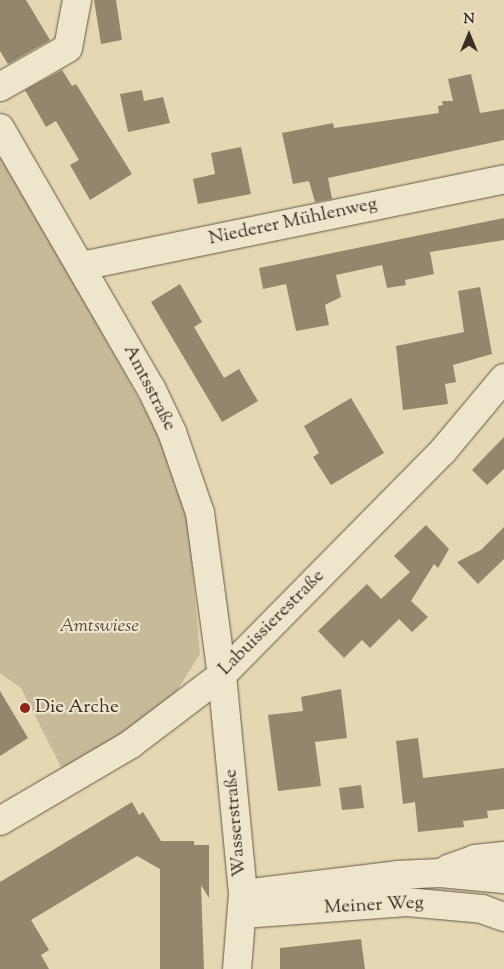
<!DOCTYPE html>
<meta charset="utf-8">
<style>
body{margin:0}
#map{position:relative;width:504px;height:969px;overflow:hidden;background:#e4d7b1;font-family:"Sorts Mill Goudy",serif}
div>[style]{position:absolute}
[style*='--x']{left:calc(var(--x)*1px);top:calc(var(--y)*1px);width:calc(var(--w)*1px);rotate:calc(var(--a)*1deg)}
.green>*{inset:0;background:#c7ba99}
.building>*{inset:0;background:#93866d}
.roads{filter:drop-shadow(0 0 1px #655847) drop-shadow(0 0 1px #655847)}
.minor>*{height:28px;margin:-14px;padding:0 14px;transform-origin:14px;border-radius:14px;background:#ede5cc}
.dots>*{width:14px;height:14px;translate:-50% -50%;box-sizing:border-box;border:2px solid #ede5cc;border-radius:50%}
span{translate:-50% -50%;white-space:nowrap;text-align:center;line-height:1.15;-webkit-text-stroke:4.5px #ede5cc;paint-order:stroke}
.street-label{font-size:19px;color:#3b2e24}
.park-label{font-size:19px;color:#574a3b;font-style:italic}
.poi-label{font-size:19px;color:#3b2e24}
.left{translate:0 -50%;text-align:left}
.north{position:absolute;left:444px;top:10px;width:50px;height:50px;-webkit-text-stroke:4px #ede5cc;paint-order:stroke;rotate:0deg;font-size:14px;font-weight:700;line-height:20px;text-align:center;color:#3b2e24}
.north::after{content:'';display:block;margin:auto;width:18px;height:22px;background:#3b2e24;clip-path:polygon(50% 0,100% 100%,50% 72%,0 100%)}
</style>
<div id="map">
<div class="green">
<div style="clip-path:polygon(0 150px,185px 481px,200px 654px,173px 697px,68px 781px,21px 688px,0 673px)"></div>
</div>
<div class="building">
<div style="clip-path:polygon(0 0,26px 0,50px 40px,8px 64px,0 51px)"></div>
<div style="clip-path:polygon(94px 0,116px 0,122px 40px,101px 44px)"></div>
<div style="clip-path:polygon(62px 70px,72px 86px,76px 84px,132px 174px,90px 200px,70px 165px,79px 160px,56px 121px,46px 127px,25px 90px)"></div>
<div style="clip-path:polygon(471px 74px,480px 113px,504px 109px,504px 140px,328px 178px,332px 199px,315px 202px,309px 181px,293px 184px,282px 133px,333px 123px,334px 128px,439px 113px,438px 106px,443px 105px,442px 101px,453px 101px,448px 79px)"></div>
<div style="clip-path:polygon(142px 90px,144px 101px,163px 97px,170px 123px,128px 132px,120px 94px)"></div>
<div style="clip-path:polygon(241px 147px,251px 194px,198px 204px,193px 179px,215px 174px,211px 153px)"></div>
<div style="clip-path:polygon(504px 218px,504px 240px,430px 252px,434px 274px,405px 280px,406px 285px,387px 288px,382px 265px,336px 275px,341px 297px,325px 305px,329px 325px,296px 331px,286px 284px,263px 289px,259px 268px)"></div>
<div style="clip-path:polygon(180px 284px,202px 322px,194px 327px,224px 378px,239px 369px,258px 401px,222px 422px,151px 302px)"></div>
<div style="clip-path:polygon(480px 287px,492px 354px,453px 365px,456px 382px,445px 384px,448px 404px,403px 410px,396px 346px,464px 332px,458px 291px)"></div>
<div style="clip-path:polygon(351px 398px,384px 453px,331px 485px,313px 457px,319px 453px,304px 426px)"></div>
<div style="clip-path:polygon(504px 437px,504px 469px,487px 485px,472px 470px)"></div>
<div style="clip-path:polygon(426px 525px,449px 549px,438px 568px,434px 564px,411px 601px,428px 617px,412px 632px,399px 619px,370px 648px,362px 640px,344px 658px,318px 631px,367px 584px,381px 599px,410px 572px,394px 556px)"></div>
<div style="clip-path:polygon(504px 527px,504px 559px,478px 584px,457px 562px,481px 550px)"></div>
<div style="clip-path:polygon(341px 689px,347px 738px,315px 742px,321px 786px,278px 791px,268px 715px,303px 711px,301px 697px)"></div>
<div style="clip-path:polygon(0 691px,28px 738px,0 756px)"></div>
<div style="clip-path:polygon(418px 738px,423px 778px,504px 768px,504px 809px,487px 811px,488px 818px,463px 821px,464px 827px,418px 832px,415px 802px,403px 804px,396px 741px)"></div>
<div style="clip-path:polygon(361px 785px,364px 808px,342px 810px,339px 788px)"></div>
<div style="clip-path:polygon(132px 802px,139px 815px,143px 812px,161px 841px,194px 841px,194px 845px,209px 845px,209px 898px,201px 885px,204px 969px,160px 969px,160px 869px,137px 856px,31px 920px,49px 950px,41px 955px,49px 969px,0 969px,0 882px)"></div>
<div style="clip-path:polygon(361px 939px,365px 969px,280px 969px,280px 948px)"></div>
</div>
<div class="roads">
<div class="minor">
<div style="--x:0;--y:87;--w:78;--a:-29.8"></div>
<div style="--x:68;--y:48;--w:49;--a:-79.4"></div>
<div style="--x:0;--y:128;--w:301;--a:59.9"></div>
<div style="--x:151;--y:388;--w:49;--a:64.5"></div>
<div style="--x:172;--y:432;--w:86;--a:70.9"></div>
<div style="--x:200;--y:513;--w:163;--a:82.3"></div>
<div style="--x:222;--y:675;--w:220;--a:84.5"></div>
<div style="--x:243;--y:894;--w:75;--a:94.6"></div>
<div style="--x:82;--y:266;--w:431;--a:-11.6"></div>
<div style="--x:0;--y:821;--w:152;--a:-30.4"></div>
<div style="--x:131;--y:744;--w:114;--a:-37.2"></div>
<div style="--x:222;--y:675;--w:315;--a:-45.4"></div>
<div style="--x:443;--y:451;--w:95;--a:-50.1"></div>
<div style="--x:448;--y:869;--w:29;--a:-20"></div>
<div style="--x:475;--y:859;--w:29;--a:-6"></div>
<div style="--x:243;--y:894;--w:155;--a:-7"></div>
<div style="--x:397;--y:875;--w:43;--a:-2.7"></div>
<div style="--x:440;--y:873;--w:64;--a:5.4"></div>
<div style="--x:243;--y:914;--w:164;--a:-4.2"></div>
<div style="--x:407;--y:902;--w:75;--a:5.3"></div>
<div style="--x:482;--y:909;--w:23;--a:20"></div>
</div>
</div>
<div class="dots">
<div style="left:25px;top:708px;background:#8f2418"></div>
</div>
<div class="street-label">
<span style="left:293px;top:222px;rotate:-12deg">Niederer Mühlenweg</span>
<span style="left:149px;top:388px;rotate:63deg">Amtsstraße</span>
<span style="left:272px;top:623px;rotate:-45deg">Labuissierestraße</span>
<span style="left:236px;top:823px;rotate:-95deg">Wasserstraße</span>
<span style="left:374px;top:906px;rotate:-3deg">Meiner Weg</span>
</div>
<div class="park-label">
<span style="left:99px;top:627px">Amtswiese</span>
</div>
<div class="poi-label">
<span class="left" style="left:35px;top:708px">Die Arche</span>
</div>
<div class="north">N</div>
</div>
